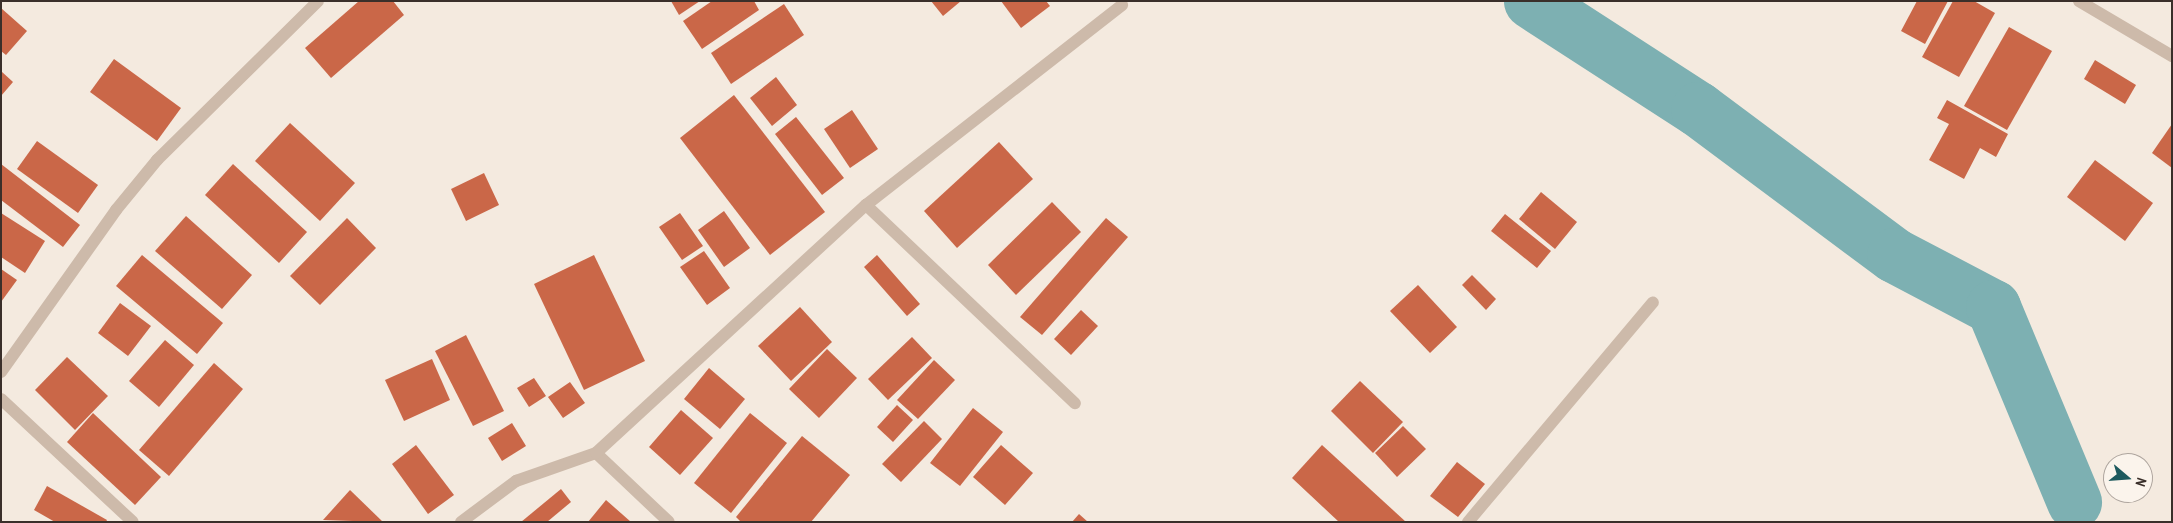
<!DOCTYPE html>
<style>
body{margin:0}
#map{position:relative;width:2173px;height:523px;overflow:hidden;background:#f4eadf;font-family:"Archivo Narrow",sans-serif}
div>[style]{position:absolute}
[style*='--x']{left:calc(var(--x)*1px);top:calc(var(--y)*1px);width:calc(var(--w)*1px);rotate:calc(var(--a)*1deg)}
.river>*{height:55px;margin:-27.5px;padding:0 27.5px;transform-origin:27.5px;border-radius:27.5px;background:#7db0b2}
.building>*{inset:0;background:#ca6748}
.street>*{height:12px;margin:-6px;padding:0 6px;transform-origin:6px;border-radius:6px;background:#cdbaaa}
span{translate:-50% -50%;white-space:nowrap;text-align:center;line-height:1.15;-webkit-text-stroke:4.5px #fbf4ec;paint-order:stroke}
.frame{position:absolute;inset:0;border:2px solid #3a2f2a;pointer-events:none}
.north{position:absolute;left:2103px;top:453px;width:50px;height:50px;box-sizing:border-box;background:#fbf4ec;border:1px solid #aea59e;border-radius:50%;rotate:108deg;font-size:14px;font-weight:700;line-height:20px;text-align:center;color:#3a2f2a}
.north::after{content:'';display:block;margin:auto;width:18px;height:22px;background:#1e5a5e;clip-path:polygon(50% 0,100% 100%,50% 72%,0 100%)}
</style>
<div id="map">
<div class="river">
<div style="--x:1531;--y:1;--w:199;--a:32.9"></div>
<div style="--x:1698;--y:109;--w:244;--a:36.7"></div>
<div style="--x:1894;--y:255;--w:112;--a:27.7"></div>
<div style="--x:1993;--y:307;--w:211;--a:67.4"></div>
</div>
<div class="building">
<div style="clip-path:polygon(359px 1px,393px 1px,404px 15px,331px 78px,305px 48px)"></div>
<div style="clip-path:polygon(671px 1px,700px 1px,679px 15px)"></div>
<div style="clip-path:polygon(712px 1px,754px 1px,759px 10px,702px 49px,683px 21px)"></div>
<div style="clip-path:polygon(931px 1px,961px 1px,943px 16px)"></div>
<div style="clip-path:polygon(1001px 1px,1046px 1px,1050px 6px,1021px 28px)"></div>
<div style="clip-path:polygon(1917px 1px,1948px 1px,1925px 44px,1901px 31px)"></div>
<div style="clip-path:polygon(1953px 1px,1974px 1px,1995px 13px,1959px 77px,1922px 57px)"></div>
<div style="clip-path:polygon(784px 4px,804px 35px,731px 84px,711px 53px)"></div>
<div style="clip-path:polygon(1px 8px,27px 31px,6px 55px,1px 51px)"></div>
<div style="clip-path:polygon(2009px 27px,2052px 51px,2007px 130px,1964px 106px)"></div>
<div style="clip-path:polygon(114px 59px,181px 108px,157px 141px,90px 92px)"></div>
<div style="clip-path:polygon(2095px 60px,2136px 85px,2125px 104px,2084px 79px)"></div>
<div style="clip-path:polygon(1px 71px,13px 82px,1px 96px)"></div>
<div style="clip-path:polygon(776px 77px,797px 105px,772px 126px,750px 98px)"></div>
<div style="clip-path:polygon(734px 95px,825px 212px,770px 255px,680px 138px)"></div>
<div style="clip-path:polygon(1947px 100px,2008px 134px,1996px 157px,1980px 148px,1964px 179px,1929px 160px,1949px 124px,1937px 118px)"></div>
<div style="clip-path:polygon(852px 110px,878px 149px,850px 168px,824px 129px)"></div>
<div style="clip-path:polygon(796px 117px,844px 178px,822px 195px,775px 134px)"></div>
<div style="clip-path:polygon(290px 123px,355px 183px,320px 221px,255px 161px)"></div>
<div style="clip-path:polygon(2172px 124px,2172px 168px,2152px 153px)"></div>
<div style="clip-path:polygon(37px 141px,98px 185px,78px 213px,17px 169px)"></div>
<div style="clip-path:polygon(999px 142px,1033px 179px,957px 248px,924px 211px)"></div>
<div style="clip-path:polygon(2095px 160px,2153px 203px,2125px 241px,2067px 197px)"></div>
<div style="clip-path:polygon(1px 164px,80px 225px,63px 247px,1px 200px)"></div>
<div style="clip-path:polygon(233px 164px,307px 232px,279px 263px,205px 195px)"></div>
<div style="clip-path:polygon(484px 173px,499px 205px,466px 221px,451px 189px)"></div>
<div style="clip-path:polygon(1541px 192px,1577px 222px,1555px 249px,1519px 219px)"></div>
<div style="clip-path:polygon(1052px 202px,1081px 232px,1016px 295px,988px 265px)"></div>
<div style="clip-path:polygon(724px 211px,750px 248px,724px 267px,698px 230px)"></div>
<div style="clip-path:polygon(1px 213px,45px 241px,25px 273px,1px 257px)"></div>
<div style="clip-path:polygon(680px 213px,703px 246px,682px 260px,659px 227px)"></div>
<div style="clip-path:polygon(1505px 214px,1551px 251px,1537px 268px,1491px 231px)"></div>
<div style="clip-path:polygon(186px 216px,252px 275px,222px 309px,155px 251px)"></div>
<div style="clip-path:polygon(347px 218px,376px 248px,320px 305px,290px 276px)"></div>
<div style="clip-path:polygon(1106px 218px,1128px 237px,1042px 335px,1020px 317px)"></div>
<div style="clip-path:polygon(704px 251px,730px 288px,707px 305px,680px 267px)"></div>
<div style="clip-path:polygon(142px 255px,223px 323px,197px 354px,116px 286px)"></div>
<div style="clip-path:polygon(594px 255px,645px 361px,584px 390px,534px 284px)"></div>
<div style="clip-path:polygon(877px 255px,920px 304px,907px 316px,864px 267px)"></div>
<div style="clip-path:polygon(1px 269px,17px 280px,1px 302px)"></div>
<div style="clip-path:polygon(1472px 275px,1496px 299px,1486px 310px,1462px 285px)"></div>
<div style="clip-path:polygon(1418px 285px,1457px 327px,1430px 353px,1390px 311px)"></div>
<div style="clip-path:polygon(120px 303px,151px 326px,128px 356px,98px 333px)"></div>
<div style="clip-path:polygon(800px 307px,832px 342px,791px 381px,758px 346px)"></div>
<div style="clip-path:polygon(1081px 310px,1098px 326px,1071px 355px,1054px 339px)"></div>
<div style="clip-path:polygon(466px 335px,504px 411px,473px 426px,435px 351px)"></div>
<div style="clip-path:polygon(912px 337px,932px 358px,888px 400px,868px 379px)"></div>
<div style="clip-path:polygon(165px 340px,194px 365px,159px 407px,129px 381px)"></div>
<div style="clip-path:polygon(827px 349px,857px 378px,819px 418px,789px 389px)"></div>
<div style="clip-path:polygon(67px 357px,108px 396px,75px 430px,35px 390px)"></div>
<div style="clip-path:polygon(432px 359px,450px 400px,404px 421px,385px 380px)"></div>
<div style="clip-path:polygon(934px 360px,955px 380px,918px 419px,897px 400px)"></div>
<div style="clip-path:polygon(214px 363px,243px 389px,169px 476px,139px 450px)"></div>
<div style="clip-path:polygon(709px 368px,745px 399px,720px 429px,684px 399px)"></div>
<div style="clip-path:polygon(534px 378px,546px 396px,529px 407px,517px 388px)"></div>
<div style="clip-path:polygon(1360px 381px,1403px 422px,1373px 453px,1331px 411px)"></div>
<div style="clip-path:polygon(570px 382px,585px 403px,563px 418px,548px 397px)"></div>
<div style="clip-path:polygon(897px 405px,913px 420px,893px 442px,877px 427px)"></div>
<div style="clip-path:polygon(973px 408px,1003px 432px,960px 486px,930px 463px)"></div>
<div style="clip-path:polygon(681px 410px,713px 438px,680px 475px,649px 447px)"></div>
<div style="clip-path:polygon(93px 413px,161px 477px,135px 505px,67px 442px)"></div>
<div style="clip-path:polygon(750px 413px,787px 443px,731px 513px,694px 483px)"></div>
<div style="clip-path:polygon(924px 421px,942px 439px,901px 482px,882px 464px)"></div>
<div style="clip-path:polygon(512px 423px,526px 446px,502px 461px,488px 438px)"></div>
<div style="clip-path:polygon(1403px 426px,1426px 449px,1397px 477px,1375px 453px)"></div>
<div style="clip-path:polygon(802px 436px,850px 475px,811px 522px,741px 522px,736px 517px)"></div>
<div style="clip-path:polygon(416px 445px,454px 495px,428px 514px,392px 464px)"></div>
<div style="clip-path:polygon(1001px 445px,1033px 473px,1005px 505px,973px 477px)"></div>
<div style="clip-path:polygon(1322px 445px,1406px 522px,1339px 522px,1292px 478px)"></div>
<div style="clip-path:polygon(1457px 462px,1485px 484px,1458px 517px,1430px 496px)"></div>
<div style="clip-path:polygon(47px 486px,107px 520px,106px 522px,55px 522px,34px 510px)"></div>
<div style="clip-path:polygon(561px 489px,571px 502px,547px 522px,521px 522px)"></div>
<div style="clip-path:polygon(350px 490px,383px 522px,323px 520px)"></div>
<div style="clip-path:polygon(606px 500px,631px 522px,588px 522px)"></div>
<div style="clip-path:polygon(1079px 514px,1088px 522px,1072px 522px)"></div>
</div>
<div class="street">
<div style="--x:2079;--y:1;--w:108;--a:30.6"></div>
<div style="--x:866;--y:205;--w:288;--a:43.5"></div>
<div style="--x:1;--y:372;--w:199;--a:-54.6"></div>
<div style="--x:116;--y:210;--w:65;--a:-50.6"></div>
<div style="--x:157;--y:160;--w:226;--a:-44.6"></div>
<div style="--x:1;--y:399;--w:180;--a:43"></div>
<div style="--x:596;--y:453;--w:100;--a:43.4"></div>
<div style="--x:461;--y:522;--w:69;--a:-36.7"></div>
<div style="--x:516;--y:481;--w:85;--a:-19.3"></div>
<div style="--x:596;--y:453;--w:367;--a:-42.6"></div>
<div style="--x:866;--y:205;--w:325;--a:-38"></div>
<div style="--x:1468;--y:522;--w:287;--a:-49.9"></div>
</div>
<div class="frame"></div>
<div class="north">N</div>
</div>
